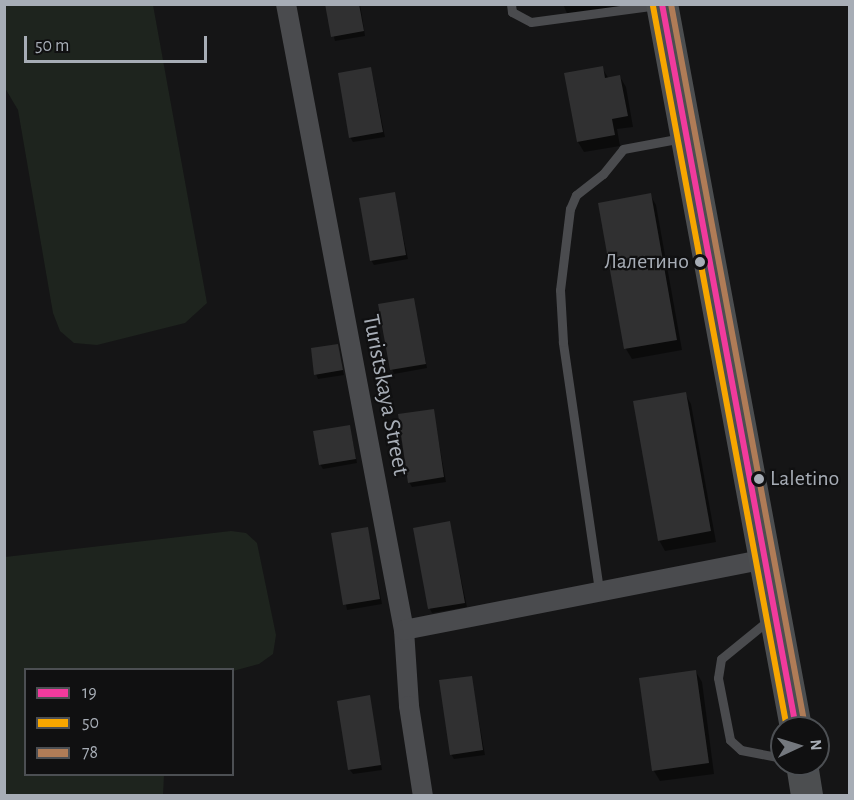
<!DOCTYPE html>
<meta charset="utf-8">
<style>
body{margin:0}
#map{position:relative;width:854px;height:800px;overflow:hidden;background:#151516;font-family:"Alegreya Sans",sans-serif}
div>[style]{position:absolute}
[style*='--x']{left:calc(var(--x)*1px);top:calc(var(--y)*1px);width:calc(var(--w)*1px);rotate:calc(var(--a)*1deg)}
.green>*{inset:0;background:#1e241e}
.shadow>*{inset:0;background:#0007}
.building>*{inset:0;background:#303031}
.service>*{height:9px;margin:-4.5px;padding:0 4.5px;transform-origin:4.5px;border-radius:4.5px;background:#4a4b4e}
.minor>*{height:20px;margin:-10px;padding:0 10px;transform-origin:10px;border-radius:10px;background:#4a4b4e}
.trunk>*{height:32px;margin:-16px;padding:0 16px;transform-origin:16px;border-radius:16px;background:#4c4e50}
.bus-1>*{height:6px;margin:-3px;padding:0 3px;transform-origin:3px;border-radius:3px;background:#f13a9d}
.bus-2>*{height:6px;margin:-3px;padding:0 3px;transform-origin:3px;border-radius:3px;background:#f7a600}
.bus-3>*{height:6px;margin:-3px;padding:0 3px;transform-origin:3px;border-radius:3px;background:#b07c57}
.dots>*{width:16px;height:16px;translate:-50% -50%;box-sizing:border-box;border:3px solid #101011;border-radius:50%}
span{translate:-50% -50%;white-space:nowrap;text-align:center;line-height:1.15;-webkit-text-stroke:4.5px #101011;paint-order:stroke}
.bus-label{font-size:22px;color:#a7adb6}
.right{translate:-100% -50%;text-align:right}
.left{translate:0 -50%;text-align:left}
.street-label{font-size:24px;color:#a7adb6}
.frame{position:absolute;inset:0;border:6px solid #a7adb6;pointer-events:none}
.legend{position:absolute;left:24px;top:668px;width:210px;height:108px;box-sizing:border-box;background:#101011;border:2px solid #4c4f53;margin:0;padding:8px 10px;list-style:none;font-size:18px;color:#a7adb6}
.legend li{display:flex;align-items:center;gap:12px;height:30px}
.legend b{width:30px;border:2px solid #4c4f53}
.north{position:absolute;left:770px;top:716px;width:60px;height:60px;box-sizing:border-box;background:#101011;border:2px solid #4c4f53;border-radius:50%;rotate:86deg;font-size:16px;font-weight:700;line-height:24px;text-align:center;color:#a7adb6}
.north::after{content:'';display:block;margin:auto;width:21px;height:27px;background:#74787e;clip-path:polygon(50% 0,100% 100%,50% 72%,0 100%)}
.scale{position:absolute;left:24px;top:36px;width:183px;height:27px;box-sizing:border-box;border:3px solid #a7adb6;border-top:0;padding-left:8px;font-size:18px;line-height:21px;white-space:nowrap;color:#a7adb6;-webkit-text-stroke:4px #101011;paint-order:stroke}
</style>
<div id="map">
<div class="green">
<div style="clip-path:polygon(5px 4px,153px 5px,207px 303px,185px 323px,97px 345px,74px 343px,60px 331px,53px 313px,18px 110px,5px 88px)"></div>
<div style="clip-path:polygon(231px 531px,246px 533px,257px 543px,276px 635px,273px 654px,259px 664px,233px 671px,26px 670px,26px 774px,164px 775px,163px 795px,5px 795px,5px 557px)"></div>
</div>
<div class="shadow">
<div style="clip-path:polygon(326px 4px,360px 4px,365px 36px,335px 41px)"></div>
<div style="clip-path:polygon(563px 4px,617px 4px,618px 9px,569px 18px)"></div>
<div style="clip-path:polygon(602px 68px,609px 79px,620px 77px,626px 87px,633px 127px,617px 129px,620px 146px,584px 152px,578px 142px,566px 75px)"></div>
<div style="clip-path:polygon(371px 69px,385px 137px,353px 142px,350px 137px)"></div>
<div style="clip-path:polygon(394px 194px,408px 259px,374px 265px,371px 260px)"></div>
<div style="clip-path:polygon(650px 195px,656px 205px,682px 350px,632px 359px,626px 349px)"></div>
<div style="clip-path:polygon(413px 299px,427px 368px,394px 374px,392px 369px)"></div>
<div style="clip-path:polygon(337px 346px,344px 375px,318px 379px,316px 374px)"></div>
<div style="clip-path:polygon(685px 394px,691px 404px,716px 542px,665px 551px,659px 540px)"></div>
<div style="clip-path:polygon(433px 410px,446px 482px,412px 487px,409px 482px)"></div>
<div style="clip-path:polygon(350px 426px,357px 463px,323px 469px,320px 464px)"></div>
<div style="clip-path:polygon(449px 522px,467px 607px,432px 613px,430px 609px)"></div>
<div style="clip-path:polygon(367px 528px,382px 604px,347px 610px,333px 534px)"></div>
<div style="clip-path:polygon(696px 672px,702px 682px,714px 774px,660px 781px,654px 771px,641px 679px)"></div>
<div style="clip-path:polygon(471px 677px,485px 755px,454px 759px,451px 754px)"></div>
<div style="clip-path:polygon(369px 697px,382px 770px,353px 774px,350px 770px)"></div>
</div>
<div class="building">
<div style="clip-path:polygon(325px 4px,359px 4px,364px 31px,331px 37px)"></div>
<div style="clip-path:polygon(603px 66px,605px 78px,620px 75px,628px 116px,612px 119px,615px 135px,577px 142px,564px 73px)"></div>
<div style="clip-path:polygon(371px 67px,383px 132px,349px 138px,338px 73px)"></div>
<div style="clip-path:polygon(395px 192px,406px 255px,370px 261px,359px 198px)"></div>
<div style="clip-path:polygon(651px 193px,677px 340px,624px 349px,598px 203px)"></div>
<div style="clip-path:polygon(414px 298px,426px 364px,390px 370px,378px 304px)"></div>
<div style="clip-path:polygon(338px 344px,343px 370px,314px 375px,311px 348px)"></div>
<div style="clip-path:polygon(686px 392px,711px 531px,658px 541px,633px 401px)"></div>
<div style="clip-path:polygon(434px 409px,444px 477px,408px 483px,398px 414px)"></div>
<div style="clip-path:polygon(350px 425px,356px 459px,319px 465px,313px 431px)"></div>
<div style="clip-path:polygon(450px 521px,465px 603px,428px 609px,413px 528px)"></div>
<div style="clip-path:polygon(368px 527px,380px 599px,343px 605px,331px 533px)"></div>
<div style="clip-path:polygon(696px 670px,709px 763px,652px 771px,639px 678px)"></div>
<div style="clip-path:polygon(472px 676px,483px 750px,450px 755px,439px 680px)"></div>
<div style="clip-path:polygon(370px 695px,381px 765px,348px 770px,337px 701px)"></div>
</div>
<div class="service">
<div style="--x:511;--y:4;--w:8;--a:83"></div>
<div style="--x:512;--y:12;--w:21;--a:28"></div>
<div style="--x:531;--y:22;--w:128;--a:-7.6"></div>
<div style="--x:599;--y:590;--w:251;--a:-98.3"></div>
<div style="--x:563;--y:342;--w:52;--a:-93.3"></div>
<div style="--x:560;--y:290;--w:82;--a:-83"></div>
<div style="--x:570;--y:209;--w:15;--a:-67"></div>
<div style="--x:576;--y:195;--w:34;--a:-38"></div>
<div style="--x:603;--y:174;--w:32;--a:-51"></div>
<div style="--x:623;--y:149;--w:60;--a:-10.6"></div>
<div style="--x:770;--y:619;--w:63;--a:140.8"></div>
<div style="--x:721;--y:659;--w:19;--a:99"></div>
<div style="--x:718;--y:678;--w:63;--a:79"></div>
<div style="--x:730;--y:740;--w:15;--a:42"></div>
<div style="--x:741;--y:750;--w:42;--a:11"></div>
</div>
<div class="minor">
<div style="--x:286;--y:4;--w:637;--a:79.33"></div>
<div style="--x:404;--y:630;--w:76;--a:86.2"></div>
<div style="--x:409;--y:706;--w:91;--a:81.2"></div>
<div style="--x:404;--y:630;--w:369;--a:-11.1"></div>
</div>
<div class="trunk">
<div style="--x:662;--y:4;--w:736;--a:79.51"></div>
<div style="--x:802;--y:764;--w:32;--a:81"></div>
</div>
<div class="bus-1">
<div style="--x:662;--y:4;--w:736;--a:79.51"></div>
</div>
<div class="bus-2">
<div style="--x:653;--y:6;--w:734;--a:79.49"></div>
</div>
<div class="bus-3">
<div style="--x:671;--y:4;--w:734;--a:79.49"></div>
</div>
<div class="dots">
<div style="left:700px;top:262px;background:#a7adb6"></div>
<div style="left:759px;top:479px;background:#a7adb6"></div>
</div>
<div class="bus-label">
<span class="right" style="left:689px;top:262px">Лалетино</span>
<span class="left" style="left:770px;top:479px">Laletino</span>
</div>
<div class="street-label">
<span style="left:385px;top:395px;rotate:79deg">Turistskaya Street</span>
</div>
<div class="frame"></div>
<ul class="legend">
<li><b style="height:8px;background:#f13a9d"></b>19</li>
<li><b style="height:8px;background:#f7a600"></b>50</li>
<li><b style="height:8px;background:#b07c57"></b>78</li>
</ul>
<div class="north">N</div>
<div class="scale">50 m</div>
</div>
